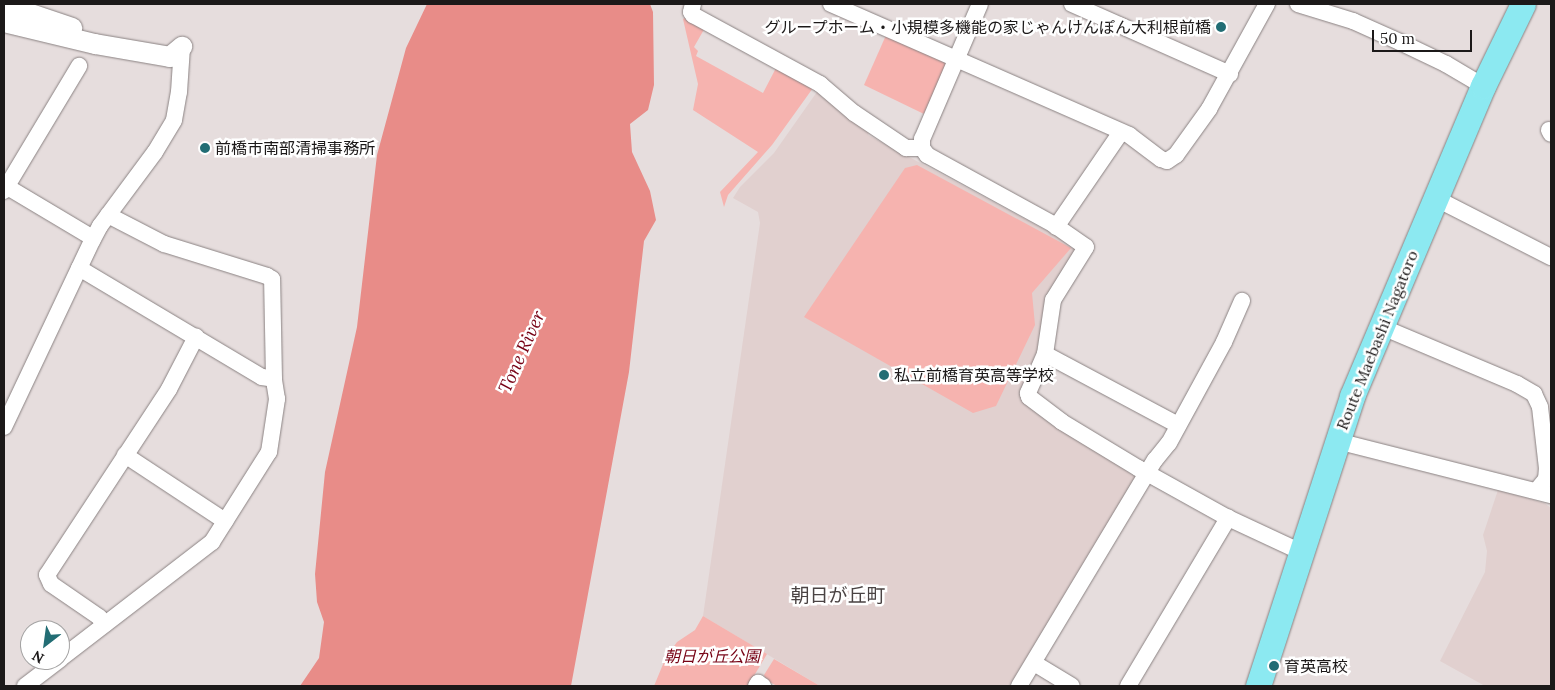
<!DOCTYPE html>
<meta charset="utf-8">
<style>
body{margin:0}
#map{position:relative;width:1555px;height:690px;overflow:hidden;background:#e6dddd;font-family:Lora,"Noto Sans JP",serif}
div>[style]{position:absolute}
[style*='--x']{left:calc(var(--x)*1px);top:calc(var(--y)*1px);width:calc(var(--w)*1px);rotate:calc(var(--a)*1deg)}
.built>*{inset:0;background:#e1d0cf}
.green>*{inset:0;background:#f6b3af}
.water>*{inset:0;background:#e88c88}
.roads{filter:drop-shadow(0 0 1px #8a8282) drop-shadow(0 0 1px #8a8282)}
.minor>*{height:16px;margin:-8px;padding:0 8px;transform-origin:8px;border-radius:8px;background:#fff}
.tertiary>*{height:20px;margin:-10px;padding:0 10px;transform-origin:10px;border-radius:10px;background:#fff}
.primary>*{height:25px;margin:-12.5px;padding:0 12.5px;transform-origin:12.5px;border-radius:12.5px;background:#8ce9f1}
.dots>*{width:14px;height:14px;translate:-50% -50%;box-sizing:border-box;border:2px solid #fff;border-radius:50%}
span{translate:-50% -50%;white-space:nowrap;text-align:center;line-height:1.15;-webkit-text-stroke:5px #fff;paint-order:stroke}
.poi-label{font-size:16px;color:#1c1919}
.right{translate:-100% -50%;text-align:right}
.left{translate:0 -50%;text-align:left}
.street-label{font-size:16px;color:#1c1919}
.park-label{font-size:16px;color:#770315;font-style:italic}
.water-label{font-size:18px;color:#760114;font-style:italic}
.quarter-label{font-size:19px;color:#4a4343}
.frame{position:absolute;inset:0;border:5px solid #1c1919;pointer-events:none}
.north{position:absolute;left:20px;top:620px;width:50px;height:50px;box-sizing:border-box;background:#fff;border:1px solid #a4a3a3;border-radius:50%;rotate:210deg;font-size:14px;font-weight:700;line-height:20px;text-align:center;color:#1c1919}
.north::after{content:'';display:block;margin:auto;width:18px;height:22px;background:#226d74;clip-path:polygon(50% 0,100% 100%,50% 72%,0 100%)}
.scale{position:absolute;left:1372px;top:30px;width:100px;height:22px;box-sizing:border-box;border:2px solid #1c1919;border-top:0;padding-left:6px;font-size:15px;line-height:18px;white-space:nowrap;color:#1c1919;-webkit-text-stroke:4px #fff;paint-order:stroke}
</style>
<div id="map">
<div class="built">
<div style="clip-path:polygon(819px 89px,869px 131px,868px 135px,1079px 248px,1020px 397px,1137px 478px,1009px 686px,820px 686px,703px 616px,760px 223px,758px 212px,733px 198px,740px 187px,774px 153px)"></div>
<div style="clip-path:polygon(1498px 490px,1544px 503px,1551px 508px,1551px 686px,1485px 686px,1440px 661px,1485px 572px,1487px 551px,1483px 535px)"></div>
</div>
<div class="green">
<div style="clip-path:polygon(685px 18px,706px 26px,694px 47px,698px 51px,696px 56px,763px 93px,776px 68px,813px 88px,772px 145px,728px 195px,724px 207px,720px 192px,758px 152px,693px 110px,698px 84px,683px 19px)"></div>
<div style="clip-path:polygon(887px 33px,947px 62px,924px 114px,864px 85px)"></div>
<div style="clip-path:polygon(917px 165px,1071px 248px,1032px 293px,1035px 325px,996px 406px,973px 413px,804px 317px,905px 168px)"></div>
<div style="clip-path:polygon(703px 616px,767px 654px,748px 686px,654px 686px,666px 657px,677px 642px,695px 630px)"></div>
<div style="clip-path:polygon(774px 659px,820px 686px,777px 686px,766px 680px,764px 675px)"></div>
</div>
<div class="water">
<div style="clip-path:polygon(427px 4px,650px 4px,653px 12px,654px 85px,648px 110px,630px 124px,632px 152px,650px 191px,656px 220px,644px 241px,629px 372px,571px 686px,300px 686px,319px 658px,324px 622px,317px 602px,315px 574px,325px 472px,357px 327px,377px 155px,406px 48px)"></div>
</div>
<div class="roads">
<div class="minor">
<div style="--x:693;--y:4;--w:8;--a:104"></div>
<div style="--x:691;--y:12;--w:4;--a:56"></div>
<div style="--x:693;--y:15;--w:145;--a:28.5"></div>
<div style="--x:820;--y:84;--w:45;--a:40.5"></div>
<div style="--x:854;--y:113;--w:63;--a:33.9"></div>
<div style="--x:906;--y:148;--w:16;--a:0"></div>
<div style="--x:831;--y:4;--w:326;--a:23.7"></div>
<div style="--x:1129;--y:135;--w:40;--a:37"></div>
<div style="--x:1161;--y:159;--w:6;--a:18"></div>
<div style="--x:1167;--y:161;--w:11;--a:-34"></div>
<div style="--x:1176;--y:155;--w:57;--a:-54.3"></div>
<div style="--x:1209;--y:109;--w:120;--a:-61.1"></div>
<div style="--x:980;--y:4;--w:147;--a:113.2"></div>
<div style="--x:922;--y:139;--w:9;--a:90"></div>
<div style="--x:922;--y:148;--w:9;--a:54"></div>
<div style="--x:927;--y:155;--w:144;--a:28.7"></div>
<div style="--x:1053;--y:224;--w:40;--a:34.9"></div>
<div style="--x:1086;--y:247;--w:62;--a:121.9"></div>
<div style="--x:1053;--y:300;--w:55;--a:98.4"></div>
<div style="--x:1045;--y:354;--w:43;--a:113.6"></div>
<div style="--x:1028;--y:393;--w:4;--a:76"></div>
<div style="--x:1029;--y:397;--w:41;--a:37.1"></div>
<div style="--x:1062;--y:422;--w:89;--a:31.2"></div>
<div style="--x:1138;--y:468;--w:103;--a:29.1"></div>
<div style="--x:1228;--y:518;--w:81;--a:25"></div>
<div style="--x:1072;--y:4;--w:173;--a:23.9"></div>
<div style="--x:1298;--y:4;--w:58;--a:17.2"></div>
<div style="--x:1353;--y:21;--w:51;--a:24.1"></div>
<div style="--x:1400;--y:42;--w:51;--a:25.6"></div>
<div style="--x:1446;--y:64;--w:43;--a:30.7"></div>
<div style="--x:1549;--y:130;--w:4;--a:63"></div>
<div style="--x:4;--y:185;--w:104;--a:30.8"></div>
<div style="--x:4;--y:191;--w:146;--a:-59"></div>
<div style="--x:1435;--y:198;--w:130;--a:27"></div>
<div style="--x:1056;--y:227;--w:115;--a:-55.6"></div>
<div style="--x:79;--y:268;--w:213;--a:30.8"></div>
<div style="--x:262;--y:377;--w:12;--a:9"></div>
<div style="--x:1382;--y:327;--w:147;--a:22.9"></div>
<div style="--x:1517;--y:384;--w:20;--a:30"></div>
<div style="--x:1534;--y:394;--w:14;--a:65"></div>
<div style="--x:1540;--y:407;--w:61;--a:83.5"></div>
<div style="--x:1547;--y:468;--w:11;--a:95"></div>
<div style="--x:1546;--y:479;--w:14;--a:129"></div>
<div style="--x:1045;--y:354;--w:151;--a:28.1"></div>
<div style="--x:4;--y:427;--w:206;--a:-64.7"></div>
<div style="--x:92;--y:241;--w:17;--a:-62"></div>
<div style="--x:100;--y:226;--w:92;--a:-53.4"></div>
<div style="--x:155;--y:152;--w:37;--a:-59"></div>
<div style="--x:174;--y:120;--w:28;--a:-80"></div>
<div style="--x:179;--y:92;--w:45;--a:-86.2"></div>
<div style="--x:1337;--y:441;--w:221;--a:14.2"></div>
<div style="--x:125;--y:455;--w:120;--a:33.4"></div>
<div style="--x:105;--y:624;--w:9;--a:-131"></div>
<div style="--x:99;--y:617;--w:58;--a:-145.5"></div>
<div style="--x:51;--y:584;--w:10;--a:-114"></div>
<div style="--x:47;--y:575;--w:222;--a:-56.7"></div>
<div style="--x:169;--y:389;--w:59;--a:-62.6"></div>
<div style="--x:60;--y:659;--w:192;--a:-37.6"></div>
<div style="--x:212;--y:542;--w:107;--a:-57.7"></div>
<div style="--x:269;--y:452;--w:54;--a:-81.4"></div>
<div style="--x:277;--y:399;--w:20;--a:-99"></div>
<div style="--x:274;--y:379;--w:100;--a:-91.1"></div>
<div style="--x:272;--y:279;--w:6;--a:-149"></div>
<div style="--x:267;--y:276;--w:108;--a:-162.7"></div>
<div style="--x:164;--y:244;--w:63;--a:-152.6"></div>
<div style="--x:1034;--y:663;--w:44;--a:31.2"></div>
<div style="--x:25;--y:686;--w:43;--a:-37.4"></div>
<div style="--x:756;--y:686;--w:4;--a:-56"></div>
<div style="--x:758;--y:683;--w:6;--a:31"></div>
<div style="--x:1019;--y:686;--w:264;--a:-59"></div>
<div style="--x:1155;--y:460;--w:22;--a:-51"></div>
<div style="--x:1169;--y:443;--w:115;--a:-61.4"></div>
<div style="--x:1224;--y:342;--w:45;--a:-66.3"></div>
<div style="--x:1128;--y:686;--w:196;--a:-59.2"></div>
</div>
<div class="tertiary">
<div style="--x:4;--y:5;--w:72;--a:18.7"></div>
<div style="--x:4;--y:22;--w:94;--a:13.6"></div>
<div style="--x:95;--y:44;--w:76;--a:9.8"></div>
<div style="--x:170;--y:57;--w:16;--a:-40"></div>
</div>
<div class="primary">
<div style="--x:1258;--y:686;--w:305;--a:-72"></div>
<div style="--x:1352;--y:396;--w:337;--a:-67.1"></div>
<div style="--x:1483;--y:86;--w:91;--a:-64"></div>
</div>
</div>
<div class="dots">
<div style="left:1221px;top:27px;background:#226d74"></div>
<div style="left:205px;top:148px;background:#226d74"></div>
<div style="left:884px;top:375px;background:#226d74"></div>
<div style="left:1274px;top:666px;background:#226d74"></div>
</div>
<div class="poi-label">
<span class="right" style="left:1211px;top:27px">グループホーム・小規模多機能の家じゃんけんぽん大利根前橋</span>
<span class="left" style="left:215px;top:148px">前橋市南部清掃事務所</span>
<span class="left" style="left:894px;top:375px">私立前橋育英高等学校</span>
<span class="left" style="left:1284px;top:666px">育英高校</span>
</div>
<div class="street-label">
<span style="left:1377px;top:340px;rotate:-68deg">Route Maebashi Nagatoro</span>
</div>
<div class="park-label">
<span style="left:712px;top:656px">朝日が丘公園</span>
</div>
<div class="water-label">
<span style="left:522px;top:352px;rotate:-66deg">Tone River</span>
</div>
<div class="quarter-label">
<span style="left:838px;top:596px">朝日が丘町</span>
</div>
<div class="frame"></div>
<div class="north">N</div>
<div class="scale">50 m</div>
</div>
